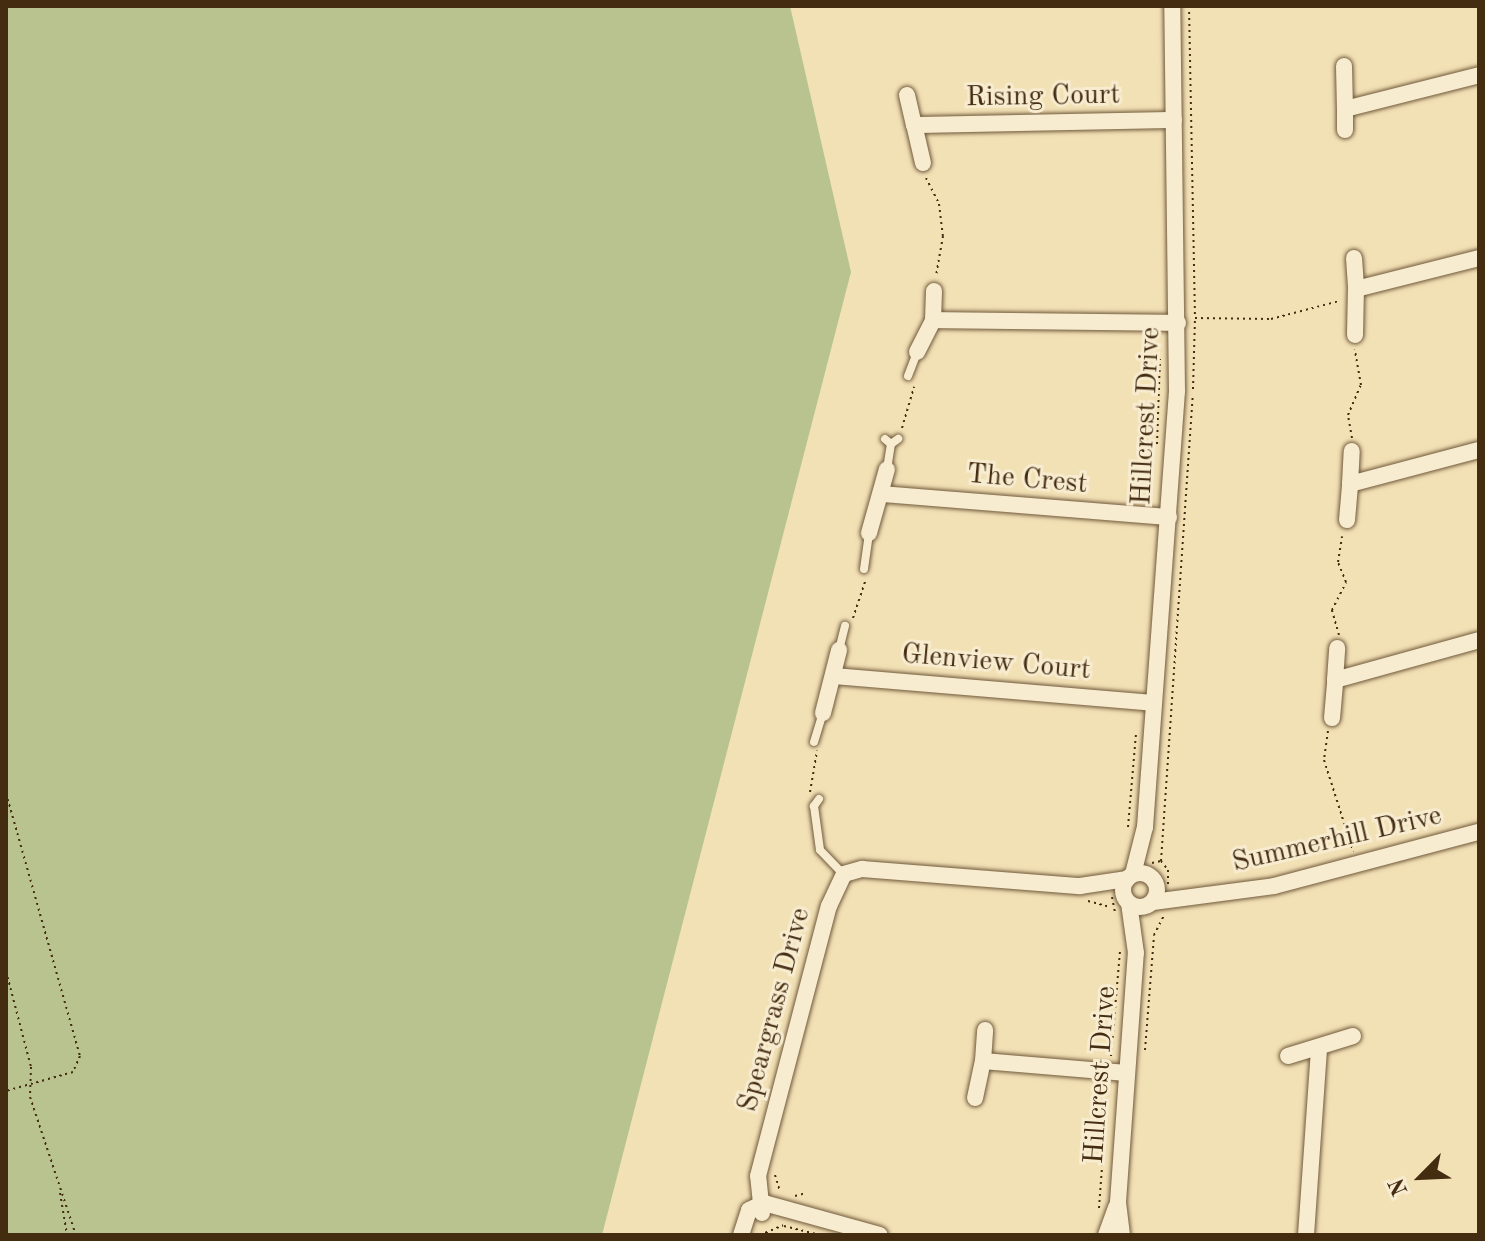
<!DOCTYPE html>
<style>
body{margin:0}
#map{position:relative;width:1485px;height:1241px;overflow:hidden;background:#f3e1b6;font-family:"Old Standard TT",serif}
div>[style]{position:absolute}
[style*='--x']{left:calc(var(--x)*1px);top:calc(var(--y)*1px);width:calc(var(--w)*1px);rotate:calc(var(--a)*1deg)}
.green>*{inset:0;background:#b9c38f}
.path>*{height:2px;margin-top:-1px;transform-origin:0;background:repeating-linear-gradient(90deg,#442c11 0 2px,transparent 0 6px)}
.roads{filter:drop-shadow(0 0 2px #70593a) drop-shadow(0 0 2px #70593a)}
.service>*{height:8px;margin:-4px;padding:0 4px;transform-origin:4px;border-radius:4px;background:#f7ecd0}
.minor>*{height:16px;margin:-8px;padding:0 8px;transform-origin:8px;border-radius:8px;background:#f7ecd0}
.minor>.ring{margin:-8px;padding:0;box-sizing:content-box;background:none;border:16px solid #f7ecd0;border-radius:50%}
span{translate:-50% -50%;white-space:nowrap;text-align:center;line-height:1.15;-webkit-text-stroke:6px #f7ecd0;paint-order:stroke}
.street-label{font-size:28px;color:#442c11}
.frame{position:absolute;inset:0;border:8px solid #442c11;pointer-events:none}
.north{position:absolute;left:1381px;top:1137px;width:80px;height:80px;-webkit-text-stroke:6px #f7ecd0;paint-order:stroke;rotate:246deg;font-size:22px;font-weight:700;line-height:32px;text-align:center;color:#442c11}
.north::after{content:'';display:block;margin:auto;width:28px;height:36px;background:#442c11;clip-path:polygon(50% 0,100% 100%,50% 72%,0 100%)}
</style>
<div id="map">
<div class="green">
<div style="clip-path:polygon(6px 6px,790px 6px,851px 272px,602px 1235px,6px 1235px)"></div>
</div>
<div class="path">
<div style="--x:1189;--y:6;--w:311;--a:88.9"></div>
<div style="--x:926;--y:178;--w:29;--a:63"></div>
<div style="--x:939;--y:204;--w:32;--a:83"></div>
<div style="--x:943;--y:236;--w:39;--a:100"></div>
<div style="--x:1193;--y:389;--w:71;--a:-88.4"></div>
<div style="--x:1195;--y:318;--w:76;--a:0.8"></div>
<div style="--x:1271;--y:319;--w:70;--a:-14.8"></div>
<div style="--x:902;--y:428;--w:43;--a:-73.7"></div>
<div style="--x:1352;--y:438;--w:23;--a:-100"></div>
<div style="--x:1348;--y:415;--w:33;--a:-67"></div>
<div style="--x:1361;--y:385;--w:36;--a:-100"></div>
<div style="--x:1157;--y:444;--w:85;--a:-88"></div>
<div style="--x:853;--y:618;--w:41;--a:-71.6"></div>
<div style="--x:1339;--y:635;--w:26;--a:-106"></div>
<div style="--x:1332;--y:610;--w:31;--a:-63"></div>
<div style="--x:1346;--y:582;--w:22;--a:-112"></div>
<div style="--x:1338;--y:562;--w:26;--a:-81"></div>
<div style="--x:1328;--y:731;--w:29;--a:98"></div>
<div style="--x:1324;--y:760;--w:96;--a:72.3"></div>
<div style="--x:810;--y:792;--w:42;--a:-80.3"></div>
<div style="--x:6;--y:793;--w:273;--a:74.3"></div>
<div style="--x:80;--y:1056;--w:17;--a:114"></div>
<div style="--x:73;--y:1072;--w:70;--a:164.2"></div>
<div style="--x:1128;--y:827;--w:93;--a:-85.1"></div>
<div style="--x:1161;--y:861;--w:466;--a:-86.1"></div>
<div style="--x:1152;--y:863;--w:9;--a:-13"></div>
<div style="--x:1161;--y:861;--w:11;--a:52"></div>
<div style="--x:1168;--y:870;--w:15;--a:90"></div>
<div style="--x:1112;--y:897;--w:16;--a:79"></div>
<div style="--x:1088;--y:901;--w:23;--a:15"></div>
<div style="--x:6;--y:971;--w:99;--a:75.4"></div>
<div style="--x:31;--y:1067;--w:30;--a:92"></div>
<div style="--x:30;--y:1097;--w:145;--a:71.6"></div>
<div style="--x:1145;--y:1050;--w:115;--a:-85.5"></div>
<div style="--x:1154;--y:935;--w:22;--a:-63"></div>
<div style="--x:1111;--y:1056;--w:105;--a:-85.1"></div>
<div style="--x:775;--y:1175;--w:17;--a:73"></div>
<div style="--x:60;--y:1193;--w:43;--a:80.5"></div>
<div style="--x:795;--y:1196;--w:11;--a:-15"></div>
<div style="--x:1099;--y:1208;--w:122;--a:-85.8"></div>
<div style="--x:784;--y:1226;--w:36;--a:14"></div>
<div style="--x:760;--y:1235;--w:25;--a:-23"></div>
</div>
<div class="roads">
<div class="service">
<div style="--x:908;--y:376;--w:26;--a:-69"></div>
<div style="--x:885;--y:439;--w:8;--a:40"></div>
<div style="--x:891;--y:444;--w:9;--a:-36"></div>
<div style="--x:887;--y:469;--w:25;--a:-81"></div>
<div style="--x:864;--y:569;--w:36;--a:-82"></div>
<div style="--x:839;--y:650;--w:25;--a:-76"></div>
<div style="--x:814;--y:742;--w:30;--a:-73"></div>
<div style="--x:819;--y:799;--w:9;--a:126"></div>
<div style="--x:814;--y:806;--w:44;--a:82.2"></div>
<div style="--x:820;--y:850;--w:33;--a:46"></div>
</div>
<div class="minor">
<div style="--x:1344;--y:66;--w:43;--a:88.7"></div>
<div style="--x:907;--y:95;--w:31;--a:77"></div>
<div style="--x:1345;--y:130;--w:21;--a:-90"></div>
<div style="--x:1345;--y:109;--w:138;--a:-14.2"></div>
<div style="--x:923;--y:163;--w:39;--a:-103"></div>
<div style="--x:914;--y:125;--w:260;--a:-1.1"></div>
<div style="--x:1354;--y:258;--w:31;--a:86"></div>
<div style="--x:933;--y:320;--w:29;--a:-88"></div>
<div style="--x:1355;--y:335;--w:46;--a:-88.8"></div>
<div style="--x:1356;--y:289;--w:127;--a:-14.1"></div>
<div style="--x:917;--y:352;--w:36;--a:-63"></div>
<div style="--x:933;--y:320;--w:245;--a:0.7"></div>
<div style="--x:1350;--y:484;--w:33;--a:-87"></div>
<div style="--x:882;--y:494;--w:288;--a:4.6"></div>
<div style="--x:1347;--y:520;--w:36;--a:-85"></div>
<div style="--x:1350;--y:484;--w:133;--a:-14.8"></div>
<div style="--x:869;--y:533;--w:66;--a:-74.3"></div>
<div style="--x:833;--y:676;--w:322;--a:4.8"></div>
<div style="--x:1335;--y:680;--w:32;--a:-86"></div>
<div style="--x:823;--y:713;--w:65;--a:-75.7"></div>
<div style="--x:1332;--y:718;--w:38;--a:-85"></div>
<div style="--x:1335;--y:680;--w:149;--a:-15.5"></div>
<div class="ring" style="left:1123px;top:873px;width:18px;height:18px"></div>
<div style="--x:1133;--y:874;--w:49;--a:-75.7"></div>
<div style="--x:1145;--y:827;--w:437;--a:-85.8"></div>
<div style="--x:1177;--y:391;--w:385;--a:-90.7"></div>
<div style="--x:1153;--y:902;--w:122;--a:-7.5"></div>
<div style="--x:1274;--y:886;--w:212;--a:-14.8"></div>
<div style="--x:1288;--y:1056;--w:68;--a:-17.1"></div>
<div style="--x:983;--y:1061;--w:31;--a:-86"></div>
<div style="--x:975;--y:1098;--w:38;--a:-78"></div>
<div style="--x:983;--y:1061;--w:144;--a:4.8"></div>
<div style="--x:762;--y:1213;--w:37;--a:-96"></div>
<div style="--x:758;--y:1176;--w:279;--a:-75.3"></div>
<div style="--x:829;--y:906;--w:35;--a:-65"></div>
<div style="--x:844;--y:874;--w:19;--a:-16"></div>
<div style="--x:862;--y:869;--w:219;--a:4.5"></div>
<div style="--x:1080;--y:886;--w:48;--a:-8.5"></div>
<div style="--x:741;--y:1235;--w:26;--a:-72"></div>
<div style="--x:749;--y:1210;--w:17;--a:-25"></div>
<div style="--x:764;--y:1203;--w:120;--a:15.4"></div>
<div style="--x:1106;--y:1235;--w:30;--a:-70"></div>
<div style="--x:1122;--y:1235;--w:33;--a:-97"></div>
<div style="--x:1118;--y:1202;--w:250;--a:-85.9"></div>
<div style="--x:1136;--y:953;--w:50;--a:-98"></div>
<div style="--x:1306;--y:1235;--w:187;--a:-86"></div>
</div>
</div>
<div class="street-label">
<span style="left:1043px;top:97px;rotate:-1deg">Rising Court</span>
<span style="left:1147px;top:416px;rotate:-87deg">Hillcrest Drive</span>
<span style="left:1027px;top:480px;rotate:5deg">The Crest</span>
<span style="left:996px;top:663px;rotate:5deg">Glenview Court</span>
<span style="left:1337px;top:840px;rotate:-13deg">Summerhill Drive</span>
<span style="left:775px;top:1010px;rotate:-75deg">Speargrass Drive</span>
<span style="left:1101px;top:1075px;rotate:-86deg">Hillcrest Drive</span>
</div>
<div class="frame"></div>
<div class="north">N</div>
</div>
